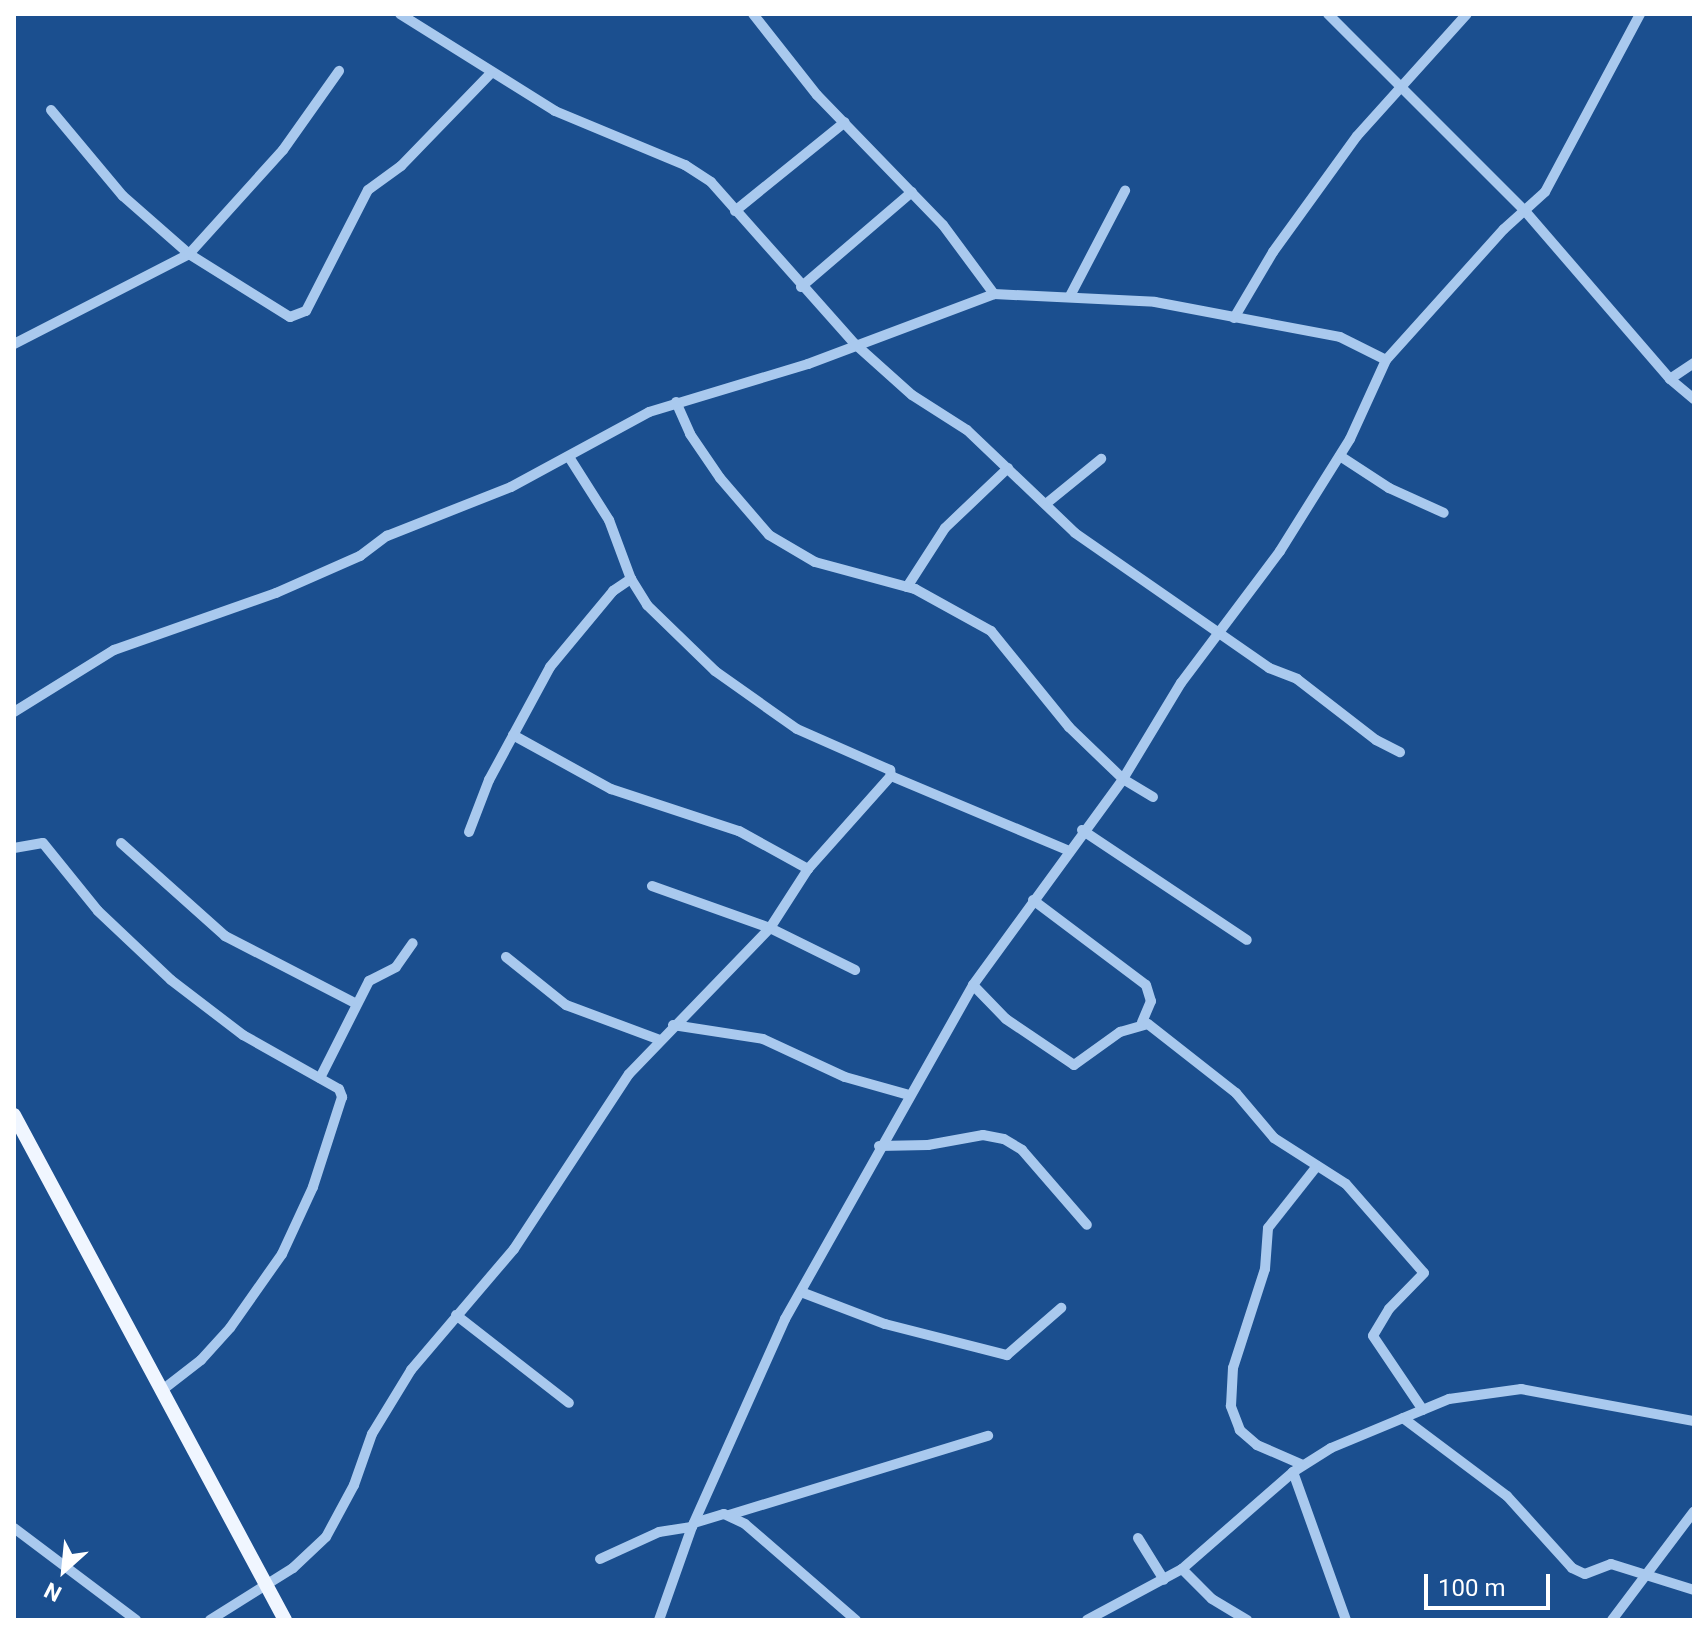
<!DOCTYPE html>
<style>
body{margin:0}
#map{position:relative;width:1708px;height:1634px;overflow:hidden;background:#1b4f8f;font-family:Roboto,sans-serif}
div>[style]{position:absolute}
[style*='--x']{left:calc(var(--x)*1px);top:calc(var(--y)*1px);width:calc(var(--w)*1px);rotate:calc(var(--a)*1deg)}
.minor>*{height:10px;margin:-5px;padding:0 5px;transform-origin:5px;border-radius:5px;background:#a9c9ee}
.major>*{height:14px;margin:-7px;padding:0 7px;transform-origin:7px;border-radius:7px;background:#f0f6ff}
span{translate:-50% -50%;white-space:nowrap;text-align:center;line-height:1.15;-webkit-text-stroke:7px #1b4f8f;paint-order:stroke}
.frame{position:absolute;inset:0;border:16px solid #fff;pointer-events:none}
.north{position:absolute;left:24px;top:1530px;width:80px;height:80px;-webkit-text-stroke:6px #1b4f8f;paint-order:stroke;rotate:207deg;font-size:22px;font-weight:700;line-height:32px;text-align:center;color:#fff}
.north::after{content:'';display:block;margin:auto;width:28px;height:36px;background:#fff;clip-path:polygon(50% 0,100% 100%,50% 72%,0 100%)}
.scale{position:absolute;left:1424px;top:1574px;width:126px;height:36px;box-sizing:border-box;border:4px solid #fff;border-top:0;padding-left:10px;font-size:24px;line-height:28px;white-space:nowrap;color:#fff;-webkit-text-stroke:6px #1b4f8f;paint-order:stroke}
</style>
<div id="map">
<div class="minor">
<div style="--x:400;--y:14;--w:183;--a:32"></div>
<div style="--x:555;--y:111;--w:141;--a:22.6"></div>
<div style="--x:685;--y:165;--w:31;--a:33"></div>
<div style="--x:711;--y:182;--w:217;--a:48.4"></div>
<div style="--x:855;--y:344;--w:76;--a:41.8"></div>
<div style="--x:912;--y:395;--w:65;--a:32.5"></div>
<div style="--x:967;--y:430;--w:149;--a:43.6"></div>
<div style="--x:1075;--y:533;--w:236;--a:34.8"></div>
<div style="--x:1269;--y:668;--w:30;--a:21"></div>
<div style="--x:1297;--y:679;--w:100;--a:37.7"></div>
<div style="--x:1376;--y:740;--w:27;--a:27"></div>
<div style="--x:753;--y:14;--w:103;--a:51.7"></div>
<div style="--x:817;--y:95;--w:181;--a:45.9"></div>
<div style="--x:943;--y:225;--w:86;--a:53.5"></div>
<div style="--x:1328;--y:14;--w:279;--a:45"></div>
<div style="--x:1525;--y:211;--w:222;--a:49.2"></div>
<div style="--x:1670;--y:379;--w:29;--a:-34"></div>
<div style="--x:51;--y:110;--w:112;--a:50.1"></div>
<div style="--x:123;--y:196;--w:88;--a:41.3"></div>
<div style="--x:189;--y:254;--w:119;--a:32"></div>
<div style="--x:290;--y:317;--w:17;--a:-21"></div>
<div style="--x:306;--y:311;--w:136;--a:-62.9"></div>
<div style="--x:368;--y:190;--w:41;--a:-36"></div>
<div style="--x:401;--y:166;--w:128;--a:-45.9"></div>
<div style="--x:735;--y:211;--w:141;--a:-39"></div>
<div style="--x:801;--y:287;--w:146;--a:-40.6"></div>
<div style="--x:1070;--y:296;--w:119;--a:-62.4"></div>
<div style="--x:1234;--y:318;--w:77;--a:-59.4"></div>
<div style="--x:1273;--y:252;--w:143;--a:-54.1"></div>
<div style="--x:1357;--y:136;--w:164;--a:-48"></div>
<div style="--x:14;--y:344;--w:197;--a:-27.2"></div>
<div style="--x:189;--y:254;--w:140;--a:-47.9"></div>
<div style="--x:283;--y:150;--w:97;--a:-54.7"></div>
<div style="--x:1670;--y:379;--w:31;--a:40"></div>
<div style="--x:676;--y:402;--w:35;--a:66"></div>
<div style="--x:690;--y:434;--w:53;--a:55.7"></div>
<div style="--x:720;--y:478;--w:75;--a:49.3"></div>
<div style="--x:769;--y:535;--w:53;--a:30.4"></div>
<div style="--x:815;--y:562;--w:104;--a:15.1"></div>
<div style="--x:915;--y:589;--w:87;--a:28.9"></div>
<div style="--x:991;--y:631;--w:124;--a:50.9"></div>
<div style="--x:1069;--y:727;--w:75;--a:43.9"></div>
<div style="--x:1123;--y:779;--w:35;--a:31"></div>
<div style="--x:1340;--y:456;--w:59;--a:33.1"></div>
<div style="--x:1389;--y:488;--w:60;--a:24.4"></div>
<div style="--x:569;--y:457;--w:75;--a:57.6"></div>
<div style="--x:609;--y:520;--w:63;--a:69.6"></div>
<div style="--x:631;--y:579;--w:31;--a:58"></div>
<div style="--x:647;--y:605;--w:95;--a:44.1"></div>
<div style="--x:715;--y:671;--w:100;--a:35.3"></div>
<div style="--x:797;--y:729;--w:102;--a:23.8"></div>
<div style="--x:890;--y:770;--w:6;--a:81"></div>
<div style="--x:891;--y:776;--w:191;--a:22.8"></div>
<div style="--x:1047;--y:503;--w:70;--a:-39.2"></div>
<div style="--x:907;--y:587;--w:70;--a:-57.2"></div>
<div style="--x:945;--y:528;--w:87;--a:-43.6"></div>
<div style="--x:14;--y:712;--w:118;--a:-31.8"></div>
<div style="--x:114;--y:650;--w:172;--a:-19.4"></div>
<div style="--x:276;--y:593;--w:92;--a:-23.8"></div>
<div style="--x:360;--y:556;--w:34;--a:-37"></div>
<div style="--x:387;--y:536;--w:133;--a:-21.6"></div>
<div style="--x:511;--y:487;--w:157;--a:-28.5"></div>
<div style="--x:649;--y:412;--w:166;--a:-16.8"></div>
<div style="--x:808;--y:364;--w:199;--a:-20.6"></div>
<div style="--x:994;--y:294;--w:161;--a:2.8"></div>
<div style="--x:1155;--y:302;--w:188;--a:10.7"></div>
<div style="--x:1340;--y:337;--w:51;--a:26.6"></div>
<div style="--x:513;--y:735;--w:112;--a:28.9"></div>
<div style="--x:611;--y:789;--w:135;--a:18.2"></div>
<div style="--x:739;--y:831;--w:79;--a:28.8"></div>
<div style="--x:1082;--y:830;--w:198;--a:33.7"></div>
<div style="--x:469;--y:832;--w:56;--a:-69"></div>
<div style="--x:489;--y:780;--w:128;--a:-61.6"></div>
<div style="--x:550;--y:667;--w:99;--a:-50.3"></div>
<div style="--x:613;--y:591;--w:22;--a:-34"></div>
<div style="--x:121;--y:843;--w:140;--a:41.8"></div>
<div style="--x:225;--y:936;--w:148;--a:27.3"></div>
<div style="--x:14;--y:848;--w:29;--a:-10"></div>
<div style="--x:43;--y:843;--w:87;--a:51"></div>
<div style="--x:98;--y:911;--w:100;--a:43.4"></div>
<div style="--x:171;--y:980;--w:91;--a:37.4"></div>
<div style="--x:243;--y:1035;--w:110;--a:29.4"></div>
<div style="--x:339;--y:1089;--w:9;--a:69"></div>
<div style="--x:342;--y:1097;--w:95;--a:107.9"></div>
<div style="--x:313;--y:1187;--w:74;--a:114.8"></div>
<div style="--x:282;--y:1254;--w:90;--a:125.1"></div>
<div style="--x:230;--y:1328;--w:43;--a:132.2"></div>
<div style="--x:201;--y:1360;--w:51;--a:142.2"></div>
<div style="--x:652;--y:886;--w:125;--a:19.6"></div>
<div style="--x:770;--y:928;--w:95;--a:26.3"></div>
<div style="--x:1033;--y:900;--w:141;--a:37"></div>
<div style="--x:1146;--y:985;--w:17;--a:73"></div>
<div style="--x:1151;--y:1001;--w:23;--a:113"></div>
<div style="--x:506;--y:957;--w:77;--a:38.7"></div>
<div style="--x:566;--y:1005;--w:100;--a:20.4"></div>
<div style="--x:973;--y:985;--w:47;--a:45.9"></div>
<div style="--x:1006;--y:1019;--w:82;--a:34.1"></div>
<div style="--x:1074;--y:1065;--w:57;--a:-35.7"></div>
<div style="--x:1120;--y:1032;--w:29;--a:-16"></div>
<div style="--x:1148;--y:1024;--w:112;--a:38.1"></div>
<div style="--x:1236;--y:1093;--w:59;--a:49.8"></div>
<div style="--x:1274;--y:1138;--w:85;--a:32.6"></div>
<div style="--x:1346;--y:1184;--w:118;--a:48.8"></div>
<div style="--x:1424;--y:1273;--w:50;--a:134.2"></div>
<div style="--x:1389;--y:1309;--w:31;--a:121"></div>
<div style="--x:1373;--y:1336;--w:89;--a:56"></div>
<div style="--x:673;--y:1025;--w:91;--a:8.8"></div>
<div style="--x:763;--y:1039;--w:90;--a:24.9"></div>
<div style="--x:845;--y:1077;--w:66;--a:15.7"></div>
<div style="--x:320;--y:1078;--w:109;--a:-63.2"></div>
<div style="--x:369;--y:981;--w:30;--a:-27"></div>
<div style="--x:396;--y:967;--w:29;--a:-55"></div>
<div style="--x:879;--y:1146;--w:49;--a:-1.2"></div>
<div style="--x:928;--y:1145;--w:56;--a:-10.3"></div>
<div style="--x:983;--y:1135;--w:21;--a:11"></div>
<div style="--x:1004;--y:1139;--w:21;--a:31"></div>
<div style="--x:1022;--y:1150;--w:99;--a:49.1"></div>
<div style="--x:801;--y:1292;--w:90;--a:20.9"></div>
<div style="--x:885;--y:1324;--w:126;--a:14.3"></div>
<div style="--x:1007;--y:1355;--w:72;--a:-41"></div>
<div style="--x:456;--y:1315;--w:143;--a:37.9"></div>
<div style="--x:1403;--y:1418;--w:130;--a:36.9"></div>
<div style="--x:1507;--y:1496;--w:97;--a:47.9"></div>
<div style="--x:1572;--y:1568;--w:14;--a:25"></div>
<div style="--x:1585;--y:1574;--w:28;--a:-21"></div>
<div style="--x:1611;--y:1564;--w:87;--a:17.4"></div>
<div style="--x:1303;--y:1465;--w:50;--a:-156.5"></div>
<div style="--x:1257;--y:1445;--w:23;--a:-139"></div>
<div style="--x:1240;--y:1430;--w:26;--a:-111"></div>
<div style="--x:1231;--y:1406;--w:38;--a:-87"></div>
<div style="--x:1233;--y:1368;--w:104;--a:-72.1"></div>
<div style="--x:1265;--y:1269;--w:41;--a:-85.8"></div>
<div style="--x:1268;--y:1228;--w:79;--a:-51.7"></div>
<div style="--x:1293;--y:1472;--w:157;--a:70.3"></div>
<div style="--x:729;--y:1515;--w:271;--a:-17"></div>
<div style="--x:694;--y:1523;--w:31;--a:-17"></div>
<div style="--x:724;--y:1514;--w:23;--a:25"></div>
<div style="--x:745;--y:1524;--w:147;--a:40.9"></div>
<div style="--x:14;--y:1528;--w:153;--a:37"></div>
<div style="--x:1138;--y:1538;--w:49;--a:58.2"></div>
<div style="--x:600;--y:1559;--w:65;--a:-24.6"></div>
<div style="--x:659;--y:1532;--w:33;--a:-9"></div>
<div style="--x:1182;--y:1569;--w:42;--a:45"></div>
<div style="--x:1212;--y:1599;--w:41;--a:31"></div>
<div style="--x:210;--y:1620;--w:98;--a:-32.1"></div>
<div style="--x:293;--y:1568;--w:45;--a:-43.2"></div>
<div style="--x:326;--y:1537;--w:59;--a:-61.7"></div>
<div style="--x:354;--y:1485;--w:54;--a:-70.6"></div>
<div style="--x:372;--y:1434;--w:75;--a:-58.6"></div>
<div style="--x:411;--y:1370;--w:159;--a:-49.6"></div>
<div style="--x:514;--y:1249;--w:209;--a:-56.7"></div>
<div style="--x:629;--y:1074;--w:203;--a:-46"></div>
<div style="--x:770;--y:928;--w:70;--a:-57.2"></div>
<div style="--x:808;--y:869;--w:125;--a:-48.3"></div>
<div style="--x:659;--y:1620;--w:99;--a:-70.5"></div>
<div style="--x:692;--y:1527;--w:228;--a:-65.9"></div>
<div style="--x:785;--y:1319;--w:383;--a:-60.6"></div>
<div style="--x:973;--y:985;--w:255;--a:-53.9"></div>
<div style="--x:1123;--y:779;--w:112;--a:-58.9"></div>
<div style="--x:1181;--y:683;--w:165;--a:-53.1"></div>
<div style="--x:1280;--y:551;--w:132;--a:-58"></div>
<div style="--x:1350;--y:439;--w:87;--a:-65.5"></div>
<div style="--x:1386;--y:360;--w:176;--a:-48"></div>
<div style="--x:1504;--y:229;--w:55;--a:-42.1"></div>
<div style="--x:1545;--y:192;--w:202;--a:-61.9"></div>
<div style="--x:1087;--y:1620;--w:108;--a:-28.2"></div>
<div style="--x:1182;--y:1569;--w:147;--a:-41.1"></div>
<div style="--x:1293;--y:1472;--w:45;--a:-32.3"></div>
<div style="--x:1331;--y:1448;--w:128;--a:-22.6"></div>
<div style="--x:1449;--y:1399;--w:73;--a:-7.9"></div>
<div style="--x:1521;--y:1389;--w:176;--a:10.5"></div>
<div style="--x:1612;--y:1620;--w:136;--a:-53"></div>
</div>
<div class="major">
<div style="--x:14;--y:1115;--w:573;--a:61.78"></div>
</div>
<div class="frame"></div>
<div class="north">N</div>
<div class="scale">100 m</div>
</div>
